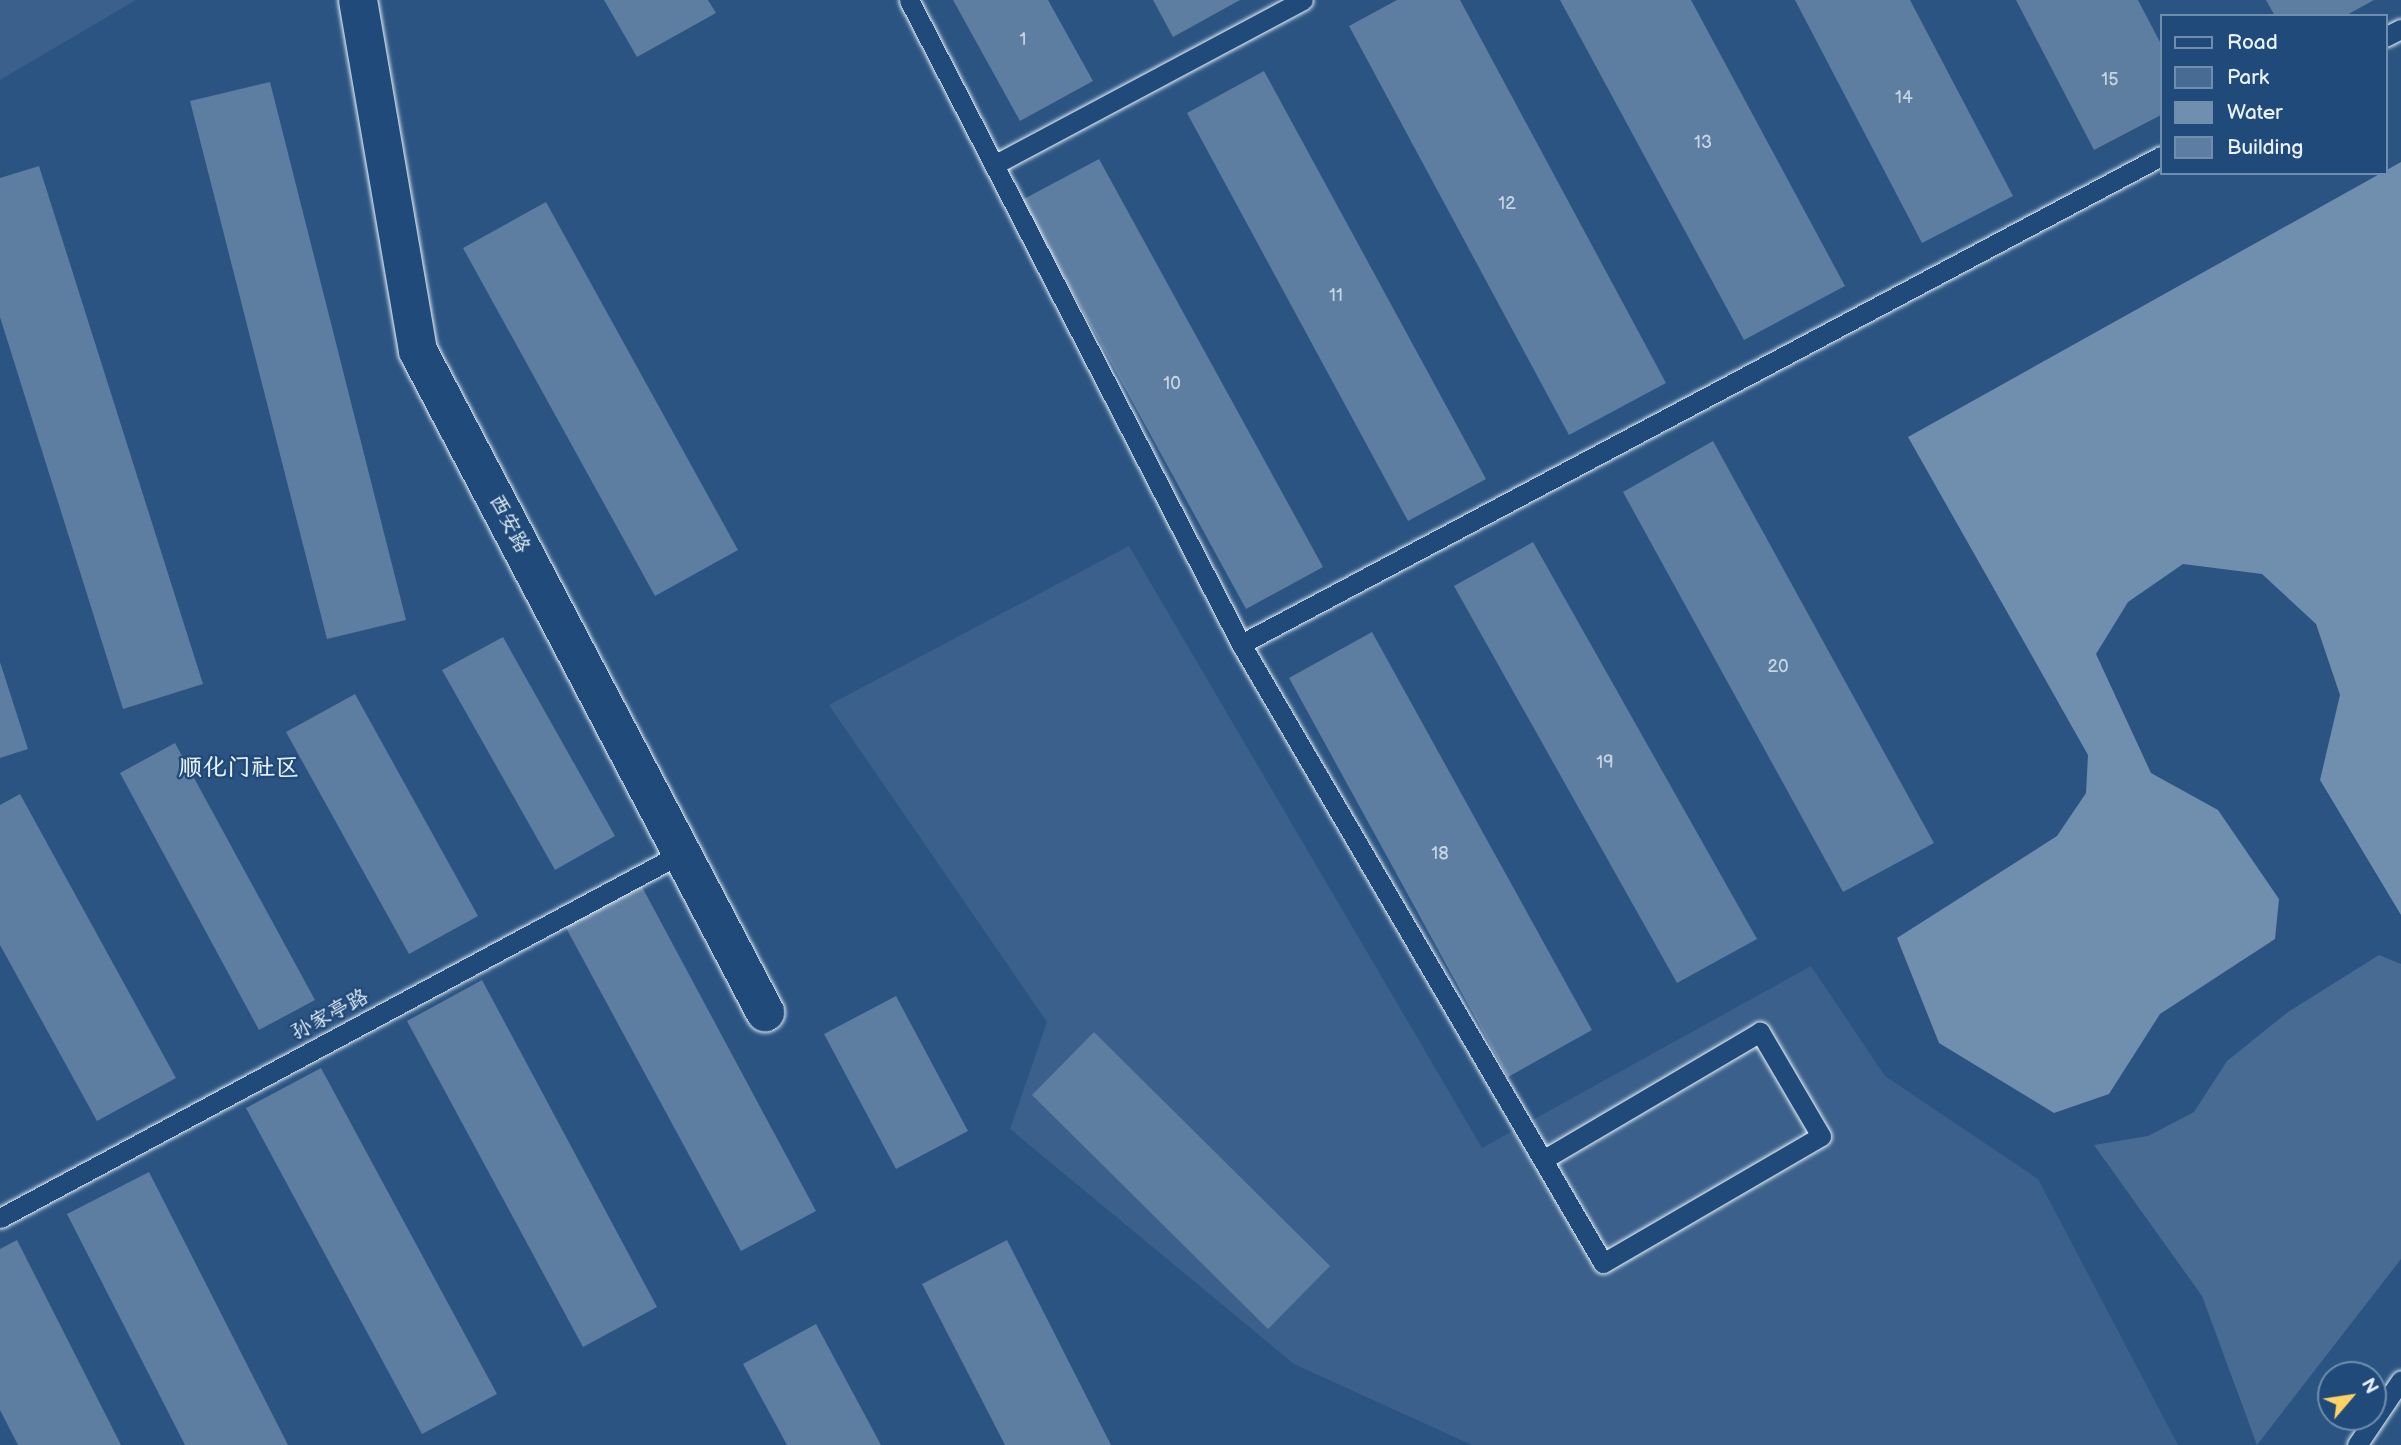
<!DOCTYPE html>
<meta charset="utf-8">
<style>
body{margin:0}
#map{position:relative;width:2401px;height:1445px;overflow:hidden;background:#2b5482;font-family:"Balsamiq Sans","LXGW WenKai TC",sans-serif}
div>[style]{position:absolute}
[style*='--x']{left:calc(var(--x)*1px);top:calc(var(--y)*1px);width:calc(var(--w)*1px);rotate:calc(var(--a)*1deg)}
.built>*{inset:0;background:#3a608b}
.green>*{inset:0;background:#476b93}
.water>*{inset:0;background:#708ead}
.building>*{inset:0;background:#5d7da1}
.roads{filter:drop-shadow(0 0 2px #e8f1f8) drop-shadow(0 0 2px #e8f1f8)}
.service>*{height:19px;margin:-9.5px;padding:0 9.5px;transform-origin:9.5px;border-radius:9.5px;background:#1f4a7a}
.minor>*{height:38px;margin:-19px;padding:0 19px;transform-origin:19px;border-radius:19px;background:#1f4a7a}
span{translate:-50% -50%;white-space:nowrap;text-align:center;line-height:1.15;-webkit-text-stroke:5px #1f4a7a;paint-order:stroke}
.number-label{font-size:18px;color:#c5d4e2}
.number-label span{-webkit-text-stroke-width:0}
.street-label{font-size:21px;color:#e8f1f8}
.quarter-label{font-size:24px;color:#e8f1f8;font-weight:700}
.legend{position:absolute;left:2160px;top:14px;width:228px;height:161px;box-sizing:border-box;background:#1f4a7a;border:2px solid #6f8dac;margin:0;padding:9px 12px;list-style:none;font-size:21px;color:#e8f1f8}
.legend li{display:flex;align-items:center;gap:14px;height:35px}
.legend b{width:35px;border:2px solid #6f8dac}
.north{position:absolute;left:2317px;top:1361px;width:70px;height:70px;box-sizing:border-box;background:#1f4a7a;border:2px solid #6f8dac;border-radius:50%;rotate:61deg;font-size:19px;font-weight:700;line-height:28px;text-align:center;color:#e8f1f8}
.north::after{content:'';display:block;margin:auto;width:24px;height:32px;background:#ffd166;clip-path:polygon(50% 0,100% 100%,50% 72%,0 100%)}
</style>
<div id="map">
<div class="built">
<div style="clip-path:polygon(0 0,136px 0,0 80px)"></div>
<div style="clip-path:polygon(1129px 546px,1482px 1148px,1811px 966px,1885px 1076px,2038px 1179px,2178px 1445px,1472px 1445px,1294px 1364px,1010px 1129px,1047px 1022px,829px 705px)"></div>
</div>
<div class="green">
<div style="clip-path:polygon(2379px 955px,2401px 964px,2401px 1259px,2257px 1445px,2202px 1296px,2094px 1145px,2148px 1136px,2194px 1112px,2227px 1061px,2288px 1012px)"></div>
</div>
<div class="water">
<div style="clip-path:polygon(2401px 162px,2401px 915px,2320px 780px,2340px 695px,2316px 624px,2262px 574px,2183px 564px,2128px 602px,2096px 654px,2151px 773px,2218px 810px,2279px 899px,2275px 939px,2160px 1014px,2109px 1094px,2054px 1113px,1939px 1043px,1897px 938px,2057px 836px,2086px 793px,2088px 755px,1908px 437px)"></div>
</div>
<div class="building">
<div style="clip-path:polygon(604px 0,708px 0,716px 13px,637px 57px)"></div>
<div style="clip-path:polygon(953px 0,1048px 0,1093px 81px,1020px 121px)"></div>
<div style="clip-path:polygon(1153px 0,1240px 0,1173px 37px)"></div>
<div style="clip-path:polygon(1397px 0,1460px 0,1666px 383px,1569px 435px,1349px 26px)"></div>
<div style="clip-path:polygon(1560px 0,1691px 0,1845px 286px,1744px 340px)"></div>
<div style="clip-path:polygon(1795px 0,1910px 0,2013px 196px,1922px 243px)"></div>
<div style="clip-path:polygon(2016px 0,2138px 0,2161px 44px,2161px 115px,2094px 150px)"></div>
<div style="clip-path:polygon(2266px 0,2374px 0,2345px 16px,2275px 16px)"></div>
<div style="clip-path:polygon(1264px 71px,1486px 479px,1408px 521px,1187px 113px)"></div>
<div style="clip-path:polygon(270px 82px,406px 620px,327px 639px,190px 101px)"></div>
<div style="clip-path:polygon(1099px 159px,1323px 567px,1246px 609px,1022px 200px)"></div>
<div style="clip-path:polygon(39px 166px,203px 684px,123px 709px,0 317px,0 178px)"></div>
<div style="clip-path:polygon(546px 202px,738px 550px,655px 596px,463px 248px)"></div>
<div style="clip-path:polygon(1713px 441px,1934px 843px,1843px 892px,1623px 492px)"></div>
<div style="clip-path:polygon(1533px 542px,1757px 939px,1677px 983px,1454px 586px)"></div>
<div style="clip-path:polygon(1372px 632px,1592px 1030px,1508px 1077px,1289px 678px)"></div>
<div style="clip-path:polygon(503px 637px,615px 836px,555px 870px,442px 670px)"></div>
<div style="clip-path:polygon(0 662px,28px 749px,0 758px)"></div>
<div style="clip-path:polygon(355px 694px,478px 916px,409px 954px,286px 732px)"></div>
<div style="clip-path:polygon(175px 743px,315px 1000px,259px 1030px,120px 773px)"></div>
<div style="clip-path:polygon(20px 794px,176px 1078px,97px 1121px,0 945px,0 805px)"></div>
<div style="clip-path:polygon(641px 885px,816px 1211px,741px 1251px,565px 926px)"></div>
<div style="clip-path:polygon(482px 980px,657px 1307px,583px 1347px,407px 1021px)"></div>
<div style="clip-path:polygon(896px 996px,968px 1131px,896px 1169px,824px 1034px)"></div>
<div style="clip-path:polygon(1094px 1032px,1330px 1266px,1268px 1329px,1032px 1095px)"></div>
<div style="clip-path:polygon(321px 1068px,497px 1394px,422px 1434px,246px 1108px)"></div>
<div style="clip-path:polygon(149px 1172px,288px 1445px,185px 1445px,67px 1214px)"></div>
<div style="clip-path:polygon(17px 1240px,121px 1445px,18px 1445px,0 1410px,0 1249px)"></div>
<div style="clip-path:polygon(1007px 1240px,1111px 1445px,1005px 1445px,922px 1284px)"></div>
<div style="clip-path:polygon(816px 1324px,881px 1445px,787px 1445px,743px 1364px)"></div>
</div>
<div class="roads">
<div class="service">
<div style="--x:909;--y:0;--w:725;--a:62.73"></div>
<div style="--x:1241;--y:644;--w:1041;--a:-27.94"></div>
<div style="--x:2385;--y:37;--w:18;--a:-27"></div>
<div style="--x:994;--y:165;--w:350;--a:-28.1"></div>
<div style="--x:1241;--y:644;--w:717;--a:59.68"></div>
<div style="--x:1603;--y:1263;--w:252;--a:-30.2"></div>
<div style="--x:1821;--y:1136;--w:121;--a:-120.4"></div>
<div style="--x:1760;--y:1032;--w:252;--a:149.5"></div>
<div style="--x:0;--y:1218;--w:774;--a:-28.16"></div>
<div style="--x:2357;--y:1445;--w:78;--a:-55.9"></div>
</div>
<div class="minor">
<div style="--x:358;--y:0;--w:356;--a:80.3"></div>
<div style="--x:418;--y:351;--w:747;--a:62.3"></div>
</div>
</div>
<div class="number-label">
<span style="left:1023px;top:40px">1</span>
<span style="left:2110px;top:80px">15</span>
<span style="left:1904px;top:98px">14</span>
<span style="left:1703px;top:143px">13</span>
<span style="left:1507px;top:204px">12</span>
<span style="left:1336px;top:296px">11</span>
<span style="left:1172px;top:384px">10</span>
<span style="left:1778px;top:667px">20</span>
<span style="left:1605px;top:763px">19</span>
<span style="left:1440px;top:854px">18</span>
</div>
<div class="street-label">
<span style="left:509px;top:524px;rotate:62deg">西安路</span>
<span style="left:330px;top:1015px;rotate:-28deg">孙家亭路</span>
</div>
<div class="quarter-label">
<span style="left:239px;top:768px">顺化门社区</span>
</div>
<ul class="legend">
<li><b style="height:9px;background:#1f4a7a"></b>Road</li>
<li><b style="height:19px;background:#476b93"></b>Park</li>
<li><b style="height:19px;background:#708ead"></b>Water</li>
<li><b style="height:19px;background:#5d7da1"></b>Building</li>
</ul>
<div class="north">N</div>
</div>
